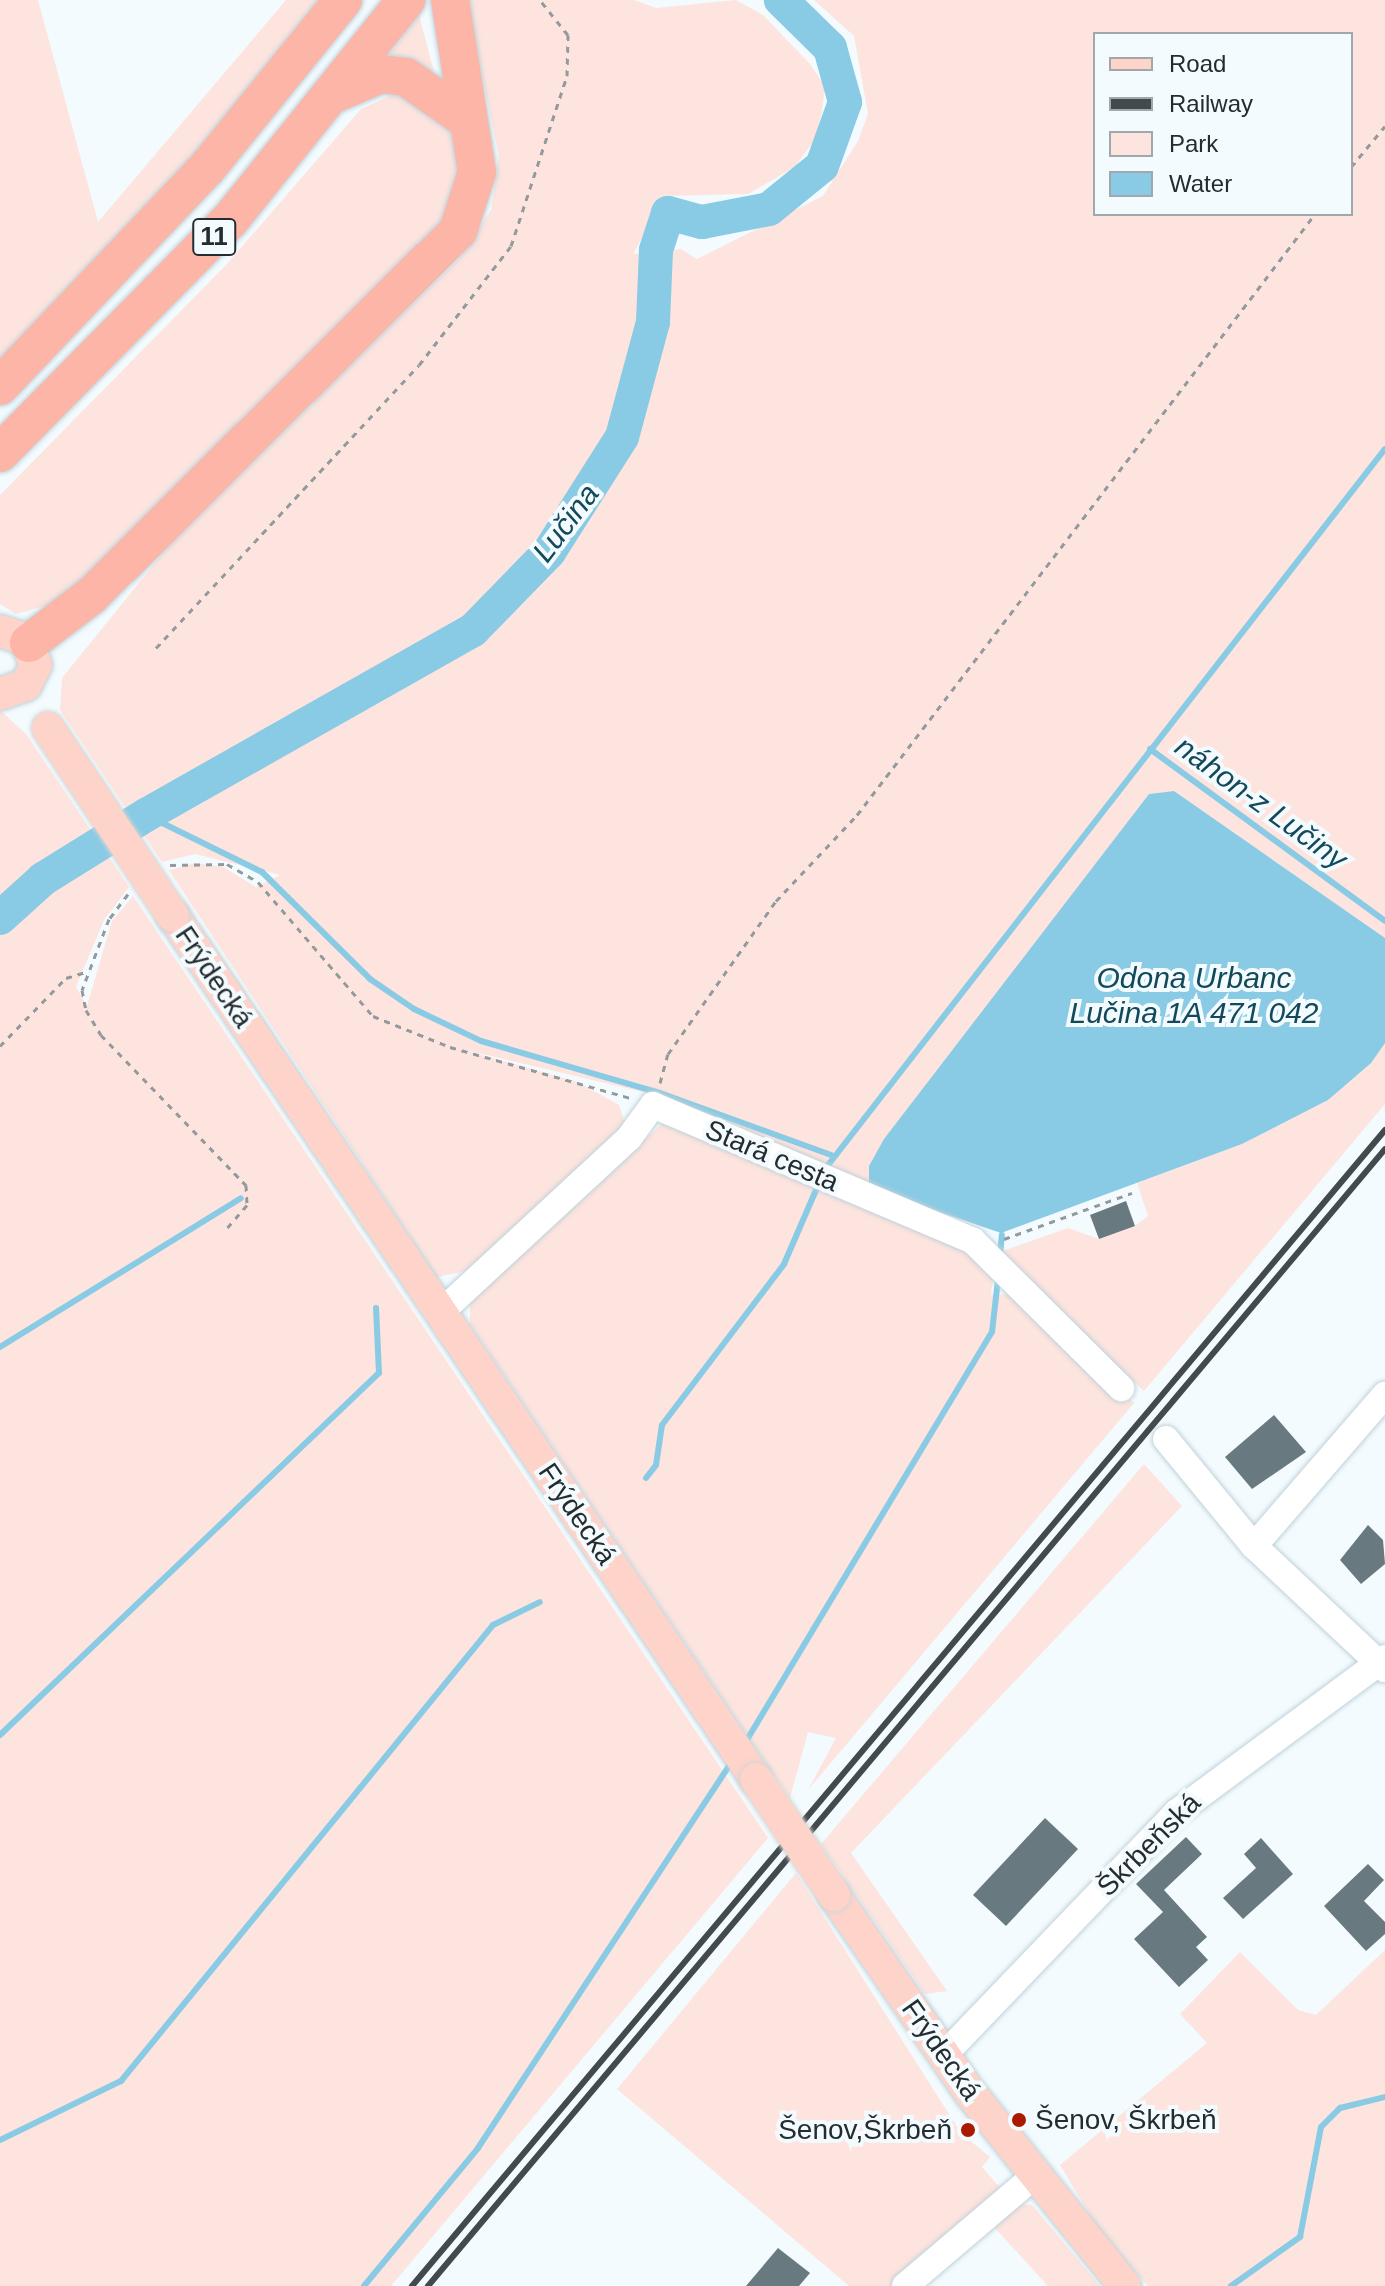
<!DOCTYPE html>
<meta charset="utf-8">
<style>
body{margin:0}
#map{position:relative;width:1385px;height:2286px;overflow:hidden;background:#f3fbfe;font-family:Helvetica,sans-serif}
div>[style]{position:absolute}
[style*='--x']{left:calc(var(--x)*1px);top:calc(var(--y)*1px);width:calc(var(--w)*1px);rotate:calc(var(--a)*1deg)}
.green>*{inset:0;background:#fee4de}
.water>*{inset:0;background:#89cae4}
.stream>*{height:6px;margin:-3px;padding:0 3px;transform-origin:3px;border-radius:3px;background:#89cae4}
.river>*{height:34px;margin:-17px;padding:0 17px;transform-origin:17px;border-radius:17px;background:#89cae4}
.building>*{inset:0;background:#697980}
.path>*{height:3px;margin-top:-1.5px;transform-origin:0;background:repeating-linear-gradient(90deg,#929a9d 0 6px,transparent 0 12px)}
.roads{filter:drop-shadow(0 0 2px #c0d2d9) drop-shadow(0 0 2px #c0d2d9)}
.minor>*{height:26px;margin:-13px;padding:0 13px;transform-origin:13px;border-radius:13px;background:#fff}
.major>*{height:32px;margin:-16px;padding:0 16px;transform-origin:16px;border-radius:16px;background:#fdd3ca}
.highway>*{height:38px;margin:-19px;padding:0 19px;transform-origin:19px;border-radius:19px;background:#fcb5a7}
.rail>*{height:6px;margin:-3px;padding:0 3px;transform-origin:3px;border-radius:3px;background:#434a4d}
.bridges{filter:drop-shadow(0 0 2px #d3d5d5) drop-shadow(0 0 2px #d3d5d5)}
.major-bridge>*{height:32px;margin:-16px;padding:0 16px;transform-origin:16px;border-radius:16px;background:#fdd3ca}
.dots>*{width:22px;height:22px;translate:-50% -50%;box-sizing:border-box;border:4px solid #f3fbfe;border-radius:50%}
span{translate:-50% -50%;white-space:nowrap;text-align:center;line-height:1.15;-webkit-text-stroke:8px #f3fbfe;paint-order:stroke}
.shield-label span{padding:2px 6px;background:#f3fbfe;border:2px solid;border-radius:6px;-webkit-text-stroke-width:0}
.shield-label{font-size:26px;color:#252c2f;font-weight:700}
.street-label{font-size:28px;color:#252c2f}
.poi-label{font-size:28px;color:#252c2f}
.left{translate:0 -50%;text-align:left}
.right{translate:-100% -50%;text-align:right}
.water-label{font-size:30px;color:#12495b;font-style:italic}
.legend{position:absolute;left:1093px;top:32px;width:260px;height:184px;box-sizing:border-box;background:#f3fbfe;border:2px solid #a1a8ab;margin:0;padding:10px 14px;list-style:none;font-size:24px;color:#252c2f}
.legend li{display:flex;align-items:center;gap:16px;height:40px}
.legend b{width:40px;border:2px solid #a1a8ab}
</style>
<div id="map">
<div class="green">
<div style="clip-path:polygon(0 0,38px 0,98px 222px,286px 0,323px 0,161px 193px,0 362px)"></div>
<div style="clip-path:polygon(evenodd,466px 0,634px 0,656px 8px,736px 0,763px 15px,810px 64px,825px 86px,822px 111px,815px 139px,795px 167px,748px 194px,666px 196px,633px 254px,681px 249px,697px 259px,823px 196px,858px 141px,868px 114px,854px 36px,814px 0,1385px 0,1385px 938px,1174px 791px,1149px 794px,869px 1166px,869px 1188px,647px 1093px,457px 1048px,578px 1082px,619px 1105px,624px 1121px,620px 1134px,467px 1271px,437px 1277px,169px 870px,195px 863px,223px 867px,256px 887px,280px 875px,195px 854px,162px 862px,60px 710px,62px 678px,172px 542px,459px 259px,491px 210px,499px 156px,466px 0,1095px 34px,1351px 34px,1351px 214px,1095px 214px,1095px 34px)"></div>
<div style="clip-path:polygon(419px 15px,434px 72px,385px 60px)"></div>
<div style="clip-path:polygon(392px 95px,441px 109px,456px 142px,462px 161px,447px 223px,94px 573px,55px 603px,16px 614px,0 604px,0 495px,226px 265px,361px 109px)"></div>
<div style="clip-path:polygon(0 710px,26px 734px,129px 887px,104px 920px,76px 987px,87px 1006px,112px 921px,133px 896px,768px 1838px,391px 2286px,0 2286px)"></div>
<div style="clip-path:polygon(1385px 1043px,1385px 1104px,1144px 1391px,997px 1253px,1068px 1228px,1099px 1239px,1135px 1226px,1148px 1216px,1137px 1183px,1242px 1144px,1328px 1100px)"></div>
<div style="clip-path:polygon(663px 1123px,956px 1242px,994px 1273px,991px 1295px,1021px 1294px,1134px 1403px,808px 1790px,836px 1738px,808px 1732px,790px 1798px,470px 1324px,470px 1297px)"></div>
<div style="clip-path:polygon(1144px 1464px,1182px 1506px,851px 1853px,947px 1991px,925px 1994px,821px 1844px)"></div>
<div style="clip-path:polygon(796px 1873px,961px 2133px,990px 2157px,982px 2167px,1003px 2191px,892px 2286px,849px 2286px,617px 2089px)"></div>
<div style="clip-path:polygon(1385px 1950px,1385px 2286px,1148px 2286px,1098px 2228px,1060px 2165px,1207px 2043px,1180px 2014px,1240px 1952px,1298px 2010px,1316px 2015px)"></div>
<div style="clip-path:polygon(1017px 2204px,1032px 2205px,1100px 2286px,1048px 2286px,993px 2226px)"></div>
</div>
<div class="water">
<div style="clip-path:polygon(1174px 791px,1385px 938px,1385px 1043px,1371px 1063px,1328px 1100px,1242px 1144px,1001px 1233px,869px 1188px,869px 1166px,884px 1139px,1149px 794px)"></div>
</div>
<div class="stream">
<div style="--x:1150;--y:749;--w:291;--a:36.2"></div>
<div style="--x:146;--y:815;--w:129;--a:26.2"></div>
<div style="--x:262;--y:872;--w:152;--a:44.7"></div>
<div style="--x:370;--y:979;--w:53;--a:34.3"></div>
<div style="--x:414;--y:1009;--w:74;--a:25.5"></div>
<div style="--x:481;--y:1041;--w:186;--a:16.2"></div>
<div style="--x:660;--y:1093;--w:182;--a:19.9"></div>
<div style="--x:825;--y:1169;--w:912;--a:-52.13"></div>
<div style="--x:1000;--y:1256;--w:21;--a:-85"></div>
<div style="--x:0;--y:1347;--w:283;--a:-31.7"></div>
<div style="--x:646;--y:1478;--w:16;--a:-52"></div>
<div style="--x:656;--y:1465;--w:40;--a:-81.5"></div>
<div style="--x:662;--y:1425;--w:202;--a:-52.8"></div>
<div style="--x:784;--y:1264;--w:88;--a:-66.6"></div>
<div style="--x:0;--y:1735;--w:524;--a:-43.69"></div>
<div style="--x:379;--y:1373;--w:65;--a:-92.6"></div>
<div style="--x:745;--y:1743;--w:480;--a:-59"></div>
<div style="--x:992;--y:1332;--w:53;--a:-83.5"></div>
<div style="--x:0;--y:2140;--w:135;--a:-26"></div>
<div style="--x:121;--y:2081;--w:588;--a:-50.79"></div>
<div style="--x:493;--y:1625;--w:52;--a:-26.1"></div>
<div style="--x:364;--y:2286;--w:179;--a:-50.4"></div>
<div style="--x:478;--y:2148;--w:462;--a:-56.7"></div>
<div style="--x:1231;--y:2286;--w:85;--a:-35.4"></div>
<div style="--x:1300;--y:2237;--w:112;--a:-79.2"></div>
<div style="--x:1321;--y:2127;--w:27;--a:-45"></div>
<div style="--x:1340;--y:2108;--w:46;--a:-13.7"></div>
</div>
<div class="river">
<div style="--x:0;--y:918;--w:58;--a:-42.2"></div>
<div style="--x:43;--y:879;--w:121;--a:-31.9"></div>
<div style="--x:146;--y:815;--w:376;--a:-29.5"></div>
<div style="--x:473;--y:630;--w:109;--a:-45.7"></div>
<div style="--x:549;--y:552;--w:136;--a:-57.6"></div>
<div style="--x:622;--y:437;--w:119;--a:-74.9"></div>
<div style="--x:653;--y:322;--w:72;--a:-87.6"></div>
<div style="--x:656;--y:250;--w:39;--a:-72"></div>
<div style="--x:668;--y:213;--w:35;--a:15"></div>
<div style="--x:702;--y:222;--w:68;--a:-11"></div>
<div style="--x:769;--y:209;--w:68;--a:-39.1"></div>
<div style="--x:822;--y:166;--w:68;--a:-70.2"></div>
<div style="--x:845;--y:102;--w:56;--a:-105.5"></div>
<div style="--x:830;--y:48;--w:69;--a:-135.6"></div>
</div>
<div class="building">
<div style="clip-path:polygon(1126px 1201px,1135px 1226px,1099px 1239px,1090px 1215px)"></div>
<div style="clip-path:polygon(1274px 1415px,1306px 1452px,1252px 1489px,1225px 1457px)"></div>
<div style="clip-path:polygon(1368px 1525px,1383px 1540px,1385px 1564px,1361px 1584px,1340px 1560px)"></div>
<div style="clip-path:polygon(1045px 1818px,1078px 1849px,1006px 1926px,973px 1895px)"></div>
<div style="clip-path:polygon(1186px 1837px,1202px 1854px,1164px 1890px,1207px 1937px,1196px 1947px,1208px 1960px,1179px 1987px,1134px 1939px,1163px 1912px,1136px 1884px)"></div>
<div style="clip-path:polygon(1261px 1838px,1293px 1874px,1243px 1919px,1223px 1898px,1256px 1868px,1244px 1854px)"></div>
<div style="clip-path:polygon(1368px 1864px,1384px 1880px,1364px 1901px,1385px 1922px,1385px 1934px,1366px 1951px,1324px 1906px)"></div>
<div style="clip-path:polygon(778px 2248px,810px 2273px,799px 2286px,746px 2286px)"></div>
</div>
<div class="path">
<div style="--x:1351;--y:167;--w:53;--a:-50.3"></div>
<div style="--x:156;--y:648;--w:386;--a:-47.1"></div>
<div style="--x:419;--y:365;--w:150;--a:-52.3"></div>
<div style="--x:511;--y:246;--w:179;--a:-71.8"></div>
<div style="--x:567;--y:76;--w:41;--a:-88.6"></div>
<div style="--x:568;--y:35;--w:45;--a:-128.7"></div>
<div style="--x:170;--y:865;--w:57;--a:-1"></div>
<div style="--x:227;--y:864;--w:36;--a:30"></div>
<div style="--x:258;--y:882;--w:177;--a:49.4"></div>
<div style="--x:373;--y:1016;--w:83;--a:21.9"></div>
<div style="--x:450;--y:1047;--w:187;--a:15.8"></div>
<div style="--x:128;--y:894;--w:31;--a:127"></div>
<div style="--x:109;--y:919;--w:76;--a:110.8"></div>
<div style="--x:82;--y:990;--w:20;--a:79"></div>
<div style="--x:86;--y:1010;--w:29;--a:59"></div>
<div style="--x:101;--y:1035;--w:209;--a:46"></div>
<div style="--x:246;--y:1185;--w:20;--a:87"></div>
<div style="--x:247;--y:1205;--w:35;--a:131"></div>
<div style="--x:0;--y:1046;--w:95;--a:-45.9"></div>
<div style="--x:66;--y:978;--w:24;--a:-17"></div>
<div style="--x:660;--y:1083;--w:30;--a:-75"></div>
<div style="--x:668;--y:1054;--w:187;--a:-54.8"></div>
<div style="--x:776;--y:901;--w:118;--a:-46.7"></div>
<div style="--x:857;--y:815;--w:756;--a:-52.69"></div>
<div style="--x:1004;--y:1239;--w:136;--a:-19.8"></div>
</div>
<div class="roads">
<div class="minor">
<div style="--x:440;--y:1313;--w:258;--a:-42.8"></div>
<div style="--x:629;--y:1138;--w:41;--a:-54"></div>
<div style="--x:653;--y:1105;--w:348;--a:23"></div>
<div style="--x:973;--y:1241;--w:209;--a:44.8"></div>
<div style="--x:1166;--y:1439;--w:139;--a:50.6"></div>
<div style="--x:1254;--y:1546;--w:200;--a:-49.1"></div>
<div style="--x:1254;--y:1546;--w:180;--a:43.2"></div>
<div style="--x:943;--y:2056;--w:338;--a:-46.2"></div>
<div style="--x:1177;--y:1812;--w:259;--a:-36.5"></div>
<div style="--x:905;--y:2286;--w:168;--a:-40.4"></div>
</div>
<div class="major">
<div style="--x:0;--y:631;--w:26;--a:18"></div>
<div style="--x:25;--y:639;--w:28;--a:67"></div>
<div style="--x:36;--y:665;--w:22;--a:117"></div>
<div style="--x:26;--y:685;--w:28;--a:161"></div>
<div style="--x:173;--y:916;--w:1041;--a:55.96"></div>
<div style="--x:834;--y:1895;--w:242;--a:55.5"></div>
<div style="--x:971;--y:2094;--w:246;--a:51.3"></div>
</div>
<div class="highway">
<div style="--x:336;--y:93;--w:49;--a:-22.9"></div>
<div style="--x:381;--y:74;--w:25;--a:7"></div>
<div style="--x:406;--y:77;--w:73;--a:35"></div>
<div style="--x:0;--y:386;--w:301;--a:-46.5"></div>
<div style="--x:207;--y:168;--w:216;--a:-51"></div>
<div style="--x:0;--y:453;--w:327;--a:-45.4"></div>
<div style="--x:230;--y:220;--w:282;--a:-51.3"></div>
<div style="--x:29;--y:643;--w:79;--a:-37.3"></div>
<div style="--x:92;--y:595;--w:516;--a:-44.84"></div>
<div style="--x:458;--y:231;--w:62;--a:-72.1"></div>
<div style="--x:477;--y:172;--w:174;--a:-98.9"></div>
</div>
</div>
<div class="rail">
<div style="--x:412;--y:2286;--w:1511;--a:-49.91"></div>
<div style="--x:428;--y:2286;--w:1486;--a:-49.91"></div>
</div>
<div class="bridges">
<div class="major-bridge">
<div style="--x:48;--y:728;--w:226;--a:56.4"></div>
<div style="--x:756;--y:1779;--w:140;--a:56.1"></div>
</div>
</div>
<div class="dots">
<div style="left:1019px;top:2120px;background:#aa1a01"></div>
<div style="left:968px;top:2130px;background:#aa1a01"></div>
</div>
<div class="shield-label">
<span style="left:214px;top:237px">11</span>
</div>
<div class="street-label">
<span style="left:214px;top:977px;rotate:56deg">Frýdecká</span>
<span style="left:772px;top:1156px;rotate:23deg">Stará cesta</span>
<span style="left:577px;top:1514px;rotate:56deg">Frýdecká</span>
<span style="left:1149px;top:1845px;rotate:-45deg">Škrbeňská</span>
<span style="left:941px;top:2050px;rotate:55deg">Frýdecká</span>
</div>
<div class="poi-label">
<span class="left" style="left:1035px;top:2120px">Šenov, Škrbeň</span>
<span class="right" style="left:952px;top:2130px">Šenov,Škrbeň</span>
</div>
<div class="water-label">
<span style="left:566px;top:523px;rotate:-53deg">Lučina</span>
<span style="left:1261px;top:803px;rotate:36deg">náhon-z Lučiny</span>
<span style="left:1194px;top:995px">Odona Urbanc<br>Lučina 1A 471 042</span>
</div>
<ul class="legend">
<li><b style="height:10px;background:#fdd3ca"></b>Road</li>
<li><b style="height:10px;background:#434a4d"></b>Railway</li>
<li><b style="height:22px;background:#fee4de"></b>Park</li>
<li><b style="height:22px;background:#89cae4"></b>Water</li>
</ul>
</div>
